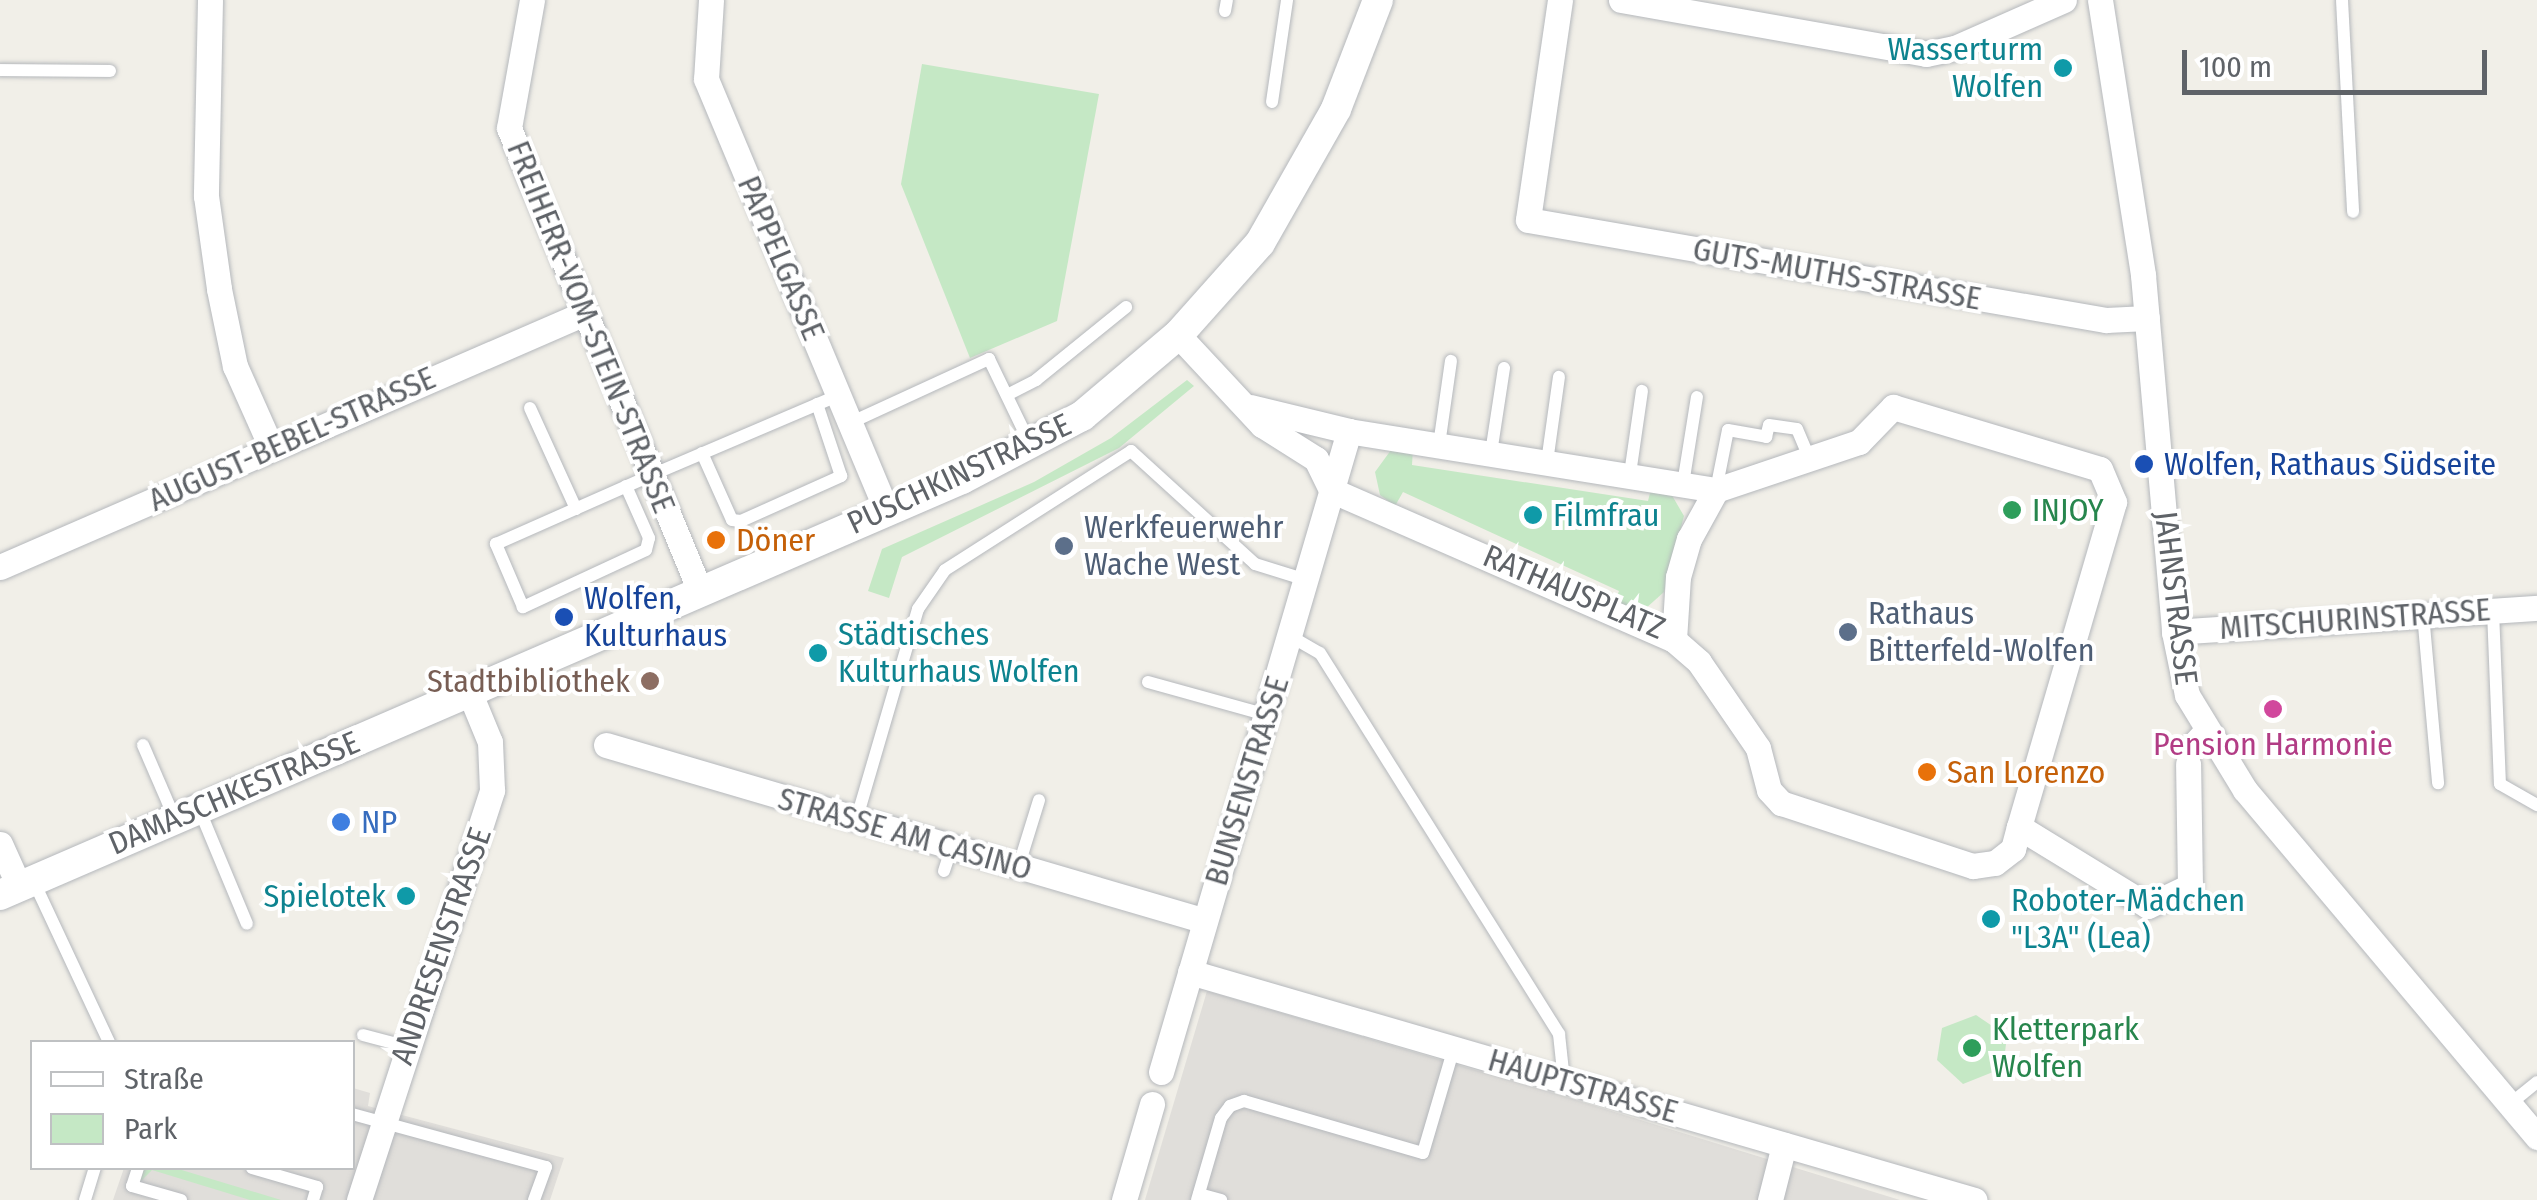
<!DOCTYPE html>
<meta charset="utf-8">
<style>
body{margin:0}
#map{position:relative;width:2537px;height:1200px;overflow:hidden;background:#f1efe8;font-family:"Fira Sans Condensed",sans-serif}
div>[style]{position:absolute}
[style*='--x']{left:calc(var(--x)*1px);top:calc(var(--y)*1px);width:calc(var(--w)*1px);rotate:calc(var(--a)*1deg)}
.industrial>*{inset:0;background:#e0deda}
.green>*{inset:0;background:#c5e8c5}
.roads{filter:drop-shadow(0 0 2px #b5b8bc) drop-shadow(0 0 2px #b5b8bc)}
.service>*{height:12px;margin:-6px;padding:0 6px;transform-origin:6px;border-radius:6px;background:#fff}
.minor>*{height:25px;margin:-12.5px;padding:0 12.5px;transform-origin:12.5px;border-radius:12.5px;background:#fff}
.tertiary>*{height:30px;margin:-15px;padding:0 15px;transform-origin:15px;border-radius:15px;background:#fff}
.dots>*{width:28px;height:28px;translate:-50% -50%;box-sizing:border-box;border:5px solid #fff;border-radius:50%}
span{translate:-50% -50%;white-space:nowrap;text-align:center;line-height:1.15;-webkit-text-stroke:8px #fff;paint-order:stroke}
.culture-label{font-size:32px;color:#0d838f}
.right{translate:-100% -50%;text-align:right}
.left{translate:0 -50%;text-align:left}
.street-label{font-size:32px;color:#5f6368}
.transit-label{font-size:32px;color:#164399}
.leisure-label{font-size:32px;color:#27864d}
.service-label{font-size:32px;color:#4e5e75}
.food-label{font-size:32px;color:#c56008}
.education-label{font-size:32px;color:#785e54}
.hotel-label{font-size:32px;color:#b23c85}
.shop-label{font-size:32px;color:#366cbe}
.legend{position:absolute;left:30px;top:1040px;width:325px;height:130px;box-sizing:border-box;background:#fff;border:2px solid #bfc1c3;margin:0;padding:12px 18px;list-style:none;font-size:30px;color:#5f6368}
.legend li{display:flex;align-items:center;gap:20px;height:50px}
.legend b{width:50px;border:2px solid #bfc1c3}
.scale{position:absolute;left:2182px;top:50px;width:305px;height:45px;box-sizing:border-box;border:5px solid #5f6368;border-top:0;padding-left:12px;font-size:30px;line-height:35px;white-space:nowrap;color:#5f6368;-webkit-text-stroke:8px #fff;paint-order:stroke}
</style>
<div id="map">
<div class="industrial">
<div style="clip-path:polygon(1207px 991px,1553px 1093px,1900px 1200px,1145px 1200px)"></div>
<div style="clip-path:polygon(353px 1088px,370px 1093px,368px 1106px,564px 1158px,550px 1200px,113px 1200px,124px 1168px,352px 1168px)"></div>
</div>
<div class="green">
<div style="clip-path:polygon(922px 64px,1099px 94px,1057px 321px,970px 358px,901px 184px)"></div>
<div style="clip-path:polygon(1187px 380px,1194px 386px,1119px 448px,902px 557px,889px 598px,868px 591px,882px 549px,1034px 482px,1111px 438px)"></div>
<div style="clip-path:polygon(1413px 448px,1412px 465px,1648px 501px,1652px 485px,1670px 492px,1684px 516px,1664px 592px,1645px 609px,1630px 611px,1613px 606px,1619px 591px,1403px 492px,1395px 506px,1380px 495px,1375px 472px,1391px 450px)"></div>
<div style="clip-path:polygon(1976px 1015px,2007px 1036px,2003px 1068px,1963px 1084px,1937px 1060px,1942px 1028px)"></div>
<div style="clip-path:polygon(140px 1168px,175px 1168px,281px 1200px,250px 1200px,152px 1170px,140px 1182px)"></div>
</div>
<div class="roads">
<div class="service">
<div style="--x:2342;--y:0;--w:212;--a:87"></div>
<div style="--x:1225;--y:11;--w:11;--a:-80"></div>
<div style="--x:0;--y:70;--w:110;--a:0.5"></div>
<div style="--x:1272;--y:102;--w:103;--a:-81.6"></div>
<div style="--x:1007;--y:395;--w:33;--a:-27"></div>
<div style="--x:1036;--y:380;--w:116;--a:-39"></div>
<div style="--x:530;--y:408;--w:111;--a:65.5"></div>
<div style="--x:852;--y:422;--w:151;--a:-24.7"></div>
<div style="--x:989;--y:359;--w:94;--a:64.2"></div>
<div style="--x:1439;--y:445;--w:85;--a:-81.9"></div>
<div style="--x:702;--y:453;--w:73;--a:65.9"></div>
<div style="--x:732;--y:520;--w:9;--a:6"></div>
<div style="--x:741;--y:521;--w:110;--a:-24.2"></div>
<div style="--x:841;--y:476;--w:76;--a:-108.4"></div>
<div style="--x:1491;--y:453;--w:86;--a:-81.3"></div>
<div style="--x:1547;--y:462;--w:86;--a:-82"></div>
<div style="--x:2160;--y:468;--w:22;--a:-5"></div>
<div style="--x:1630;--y:474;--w:84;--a:-81.8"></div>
<div style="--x:1683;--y:484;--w:88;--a:-80.9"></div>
<div style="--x:626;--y:486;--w:57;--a:66.1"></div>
<div style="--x:649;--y:538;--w:12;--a:104"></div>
<div style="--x:646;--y:550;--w:136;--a:155.1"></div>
<div style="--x:523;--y:607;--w:69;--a:-113.2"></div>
<div style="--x:496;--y:544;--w:173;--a:-23.9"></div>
<div style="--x:654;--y:474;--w:201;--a:-23.1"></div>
<div style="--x:1716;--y:490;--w:61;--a:-78.7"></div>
<div style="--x:1728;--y:430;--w:39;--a:10"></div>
<div style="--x:1766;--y:437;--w:12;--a:-76"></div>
<div style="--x:1769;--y:425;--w:28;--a:8"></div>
<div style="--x:1797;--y:429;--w:34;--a:67"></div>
<div style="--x:2493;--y:611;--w:173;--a:87.7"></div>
<div style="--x:2500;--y:784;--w:43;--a:29.6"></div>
<div style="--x:2423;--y:614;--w:170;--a:84.9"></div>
<div style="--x:1290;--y:636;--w:34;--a:30"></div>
<div style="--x:1320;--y:653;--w:450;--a:57.9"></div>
<div style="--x:1559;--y:1034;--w:47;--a:83.9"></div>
<div style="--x:1148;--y:682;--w:123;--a:15.5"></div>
<div style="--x:143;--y:745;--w:81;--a:66.6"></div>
<div style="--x:2188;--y:764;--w:25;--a:-83"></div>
<div style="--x:2191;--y:739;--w:16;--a:-47"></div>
<div style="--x:200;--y:811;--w:122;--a:67.4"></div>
<div style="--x:856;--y:821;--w:221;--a:-73.7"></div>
<div style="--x:918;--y:609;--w:47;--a:-55.3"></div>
<div style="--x:945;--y:570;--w:221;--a:-32.6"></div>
<div style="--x:1131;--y:451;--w:168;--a:42.3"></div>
<div style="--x:1255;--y:564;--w:53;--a:17.4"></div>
<div style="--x:1018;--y:868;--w:71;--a:-72.8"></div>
<div style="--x:944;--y:871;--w:23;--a:-72"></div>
<div style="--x:34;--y:882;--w:177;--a:64.9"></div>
<div style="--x:363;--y:1035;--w:43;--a:14.7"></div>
<div style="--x:2510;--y:1104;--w:35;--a:-39"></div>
<div style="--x:352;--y:1114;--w:201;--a:15.3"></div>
<div style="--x:546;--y:1167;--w:35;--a:110"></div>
<div style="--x:138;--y:1168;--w:19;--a:108"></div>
<div style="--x:132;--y:1186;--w:51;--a:15.9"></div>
<div style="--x:252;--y:1168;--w:68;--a:16.3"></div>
<div style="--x:317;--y:1187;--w:14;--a:107"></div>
<div style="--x:1199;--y:1194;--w:23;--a:15"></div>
<div style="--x:85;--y:1200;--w:34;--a:-73"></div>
<div style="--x:1197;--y:1200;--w:85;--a:-73.7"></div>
<div style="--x:1221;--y:1118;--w:15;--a:-53"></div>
<div style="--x:1230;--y:1106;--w:15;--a:-20"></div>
<div style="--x:1244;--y:1101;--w:186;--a:16.2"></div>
<div style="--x:1423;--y:1153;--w:109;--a:-73.6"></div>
</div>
<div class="minor">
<div style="--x:210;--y:0;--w:196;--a:91.2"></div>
<div style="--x:206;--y:196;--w:94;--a:82"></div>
<div style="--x:219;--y:289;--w:79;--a:78.3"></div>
<div style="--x:235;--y:366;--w:89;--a:66"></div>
<div style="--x:532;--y:0;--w:130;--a:100.2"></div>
<div style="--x:509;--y:128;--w:501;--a:67.58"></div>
<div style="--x:711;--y:0;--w:79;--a:93.6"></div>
<div style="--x:706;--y:79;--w:468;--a:67.3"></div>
<div style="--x:1560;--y:0;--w:222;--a:98.3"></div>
<div style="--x:1528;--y:220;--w:587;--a:9.82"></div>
<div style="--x:2106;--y:320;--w:41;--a:-2.8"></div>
<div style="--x:1621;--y:0;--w:310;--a:10"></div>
<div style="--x:1926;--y:54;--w:30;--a:-12"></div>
<div style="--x:1955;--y:48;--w:119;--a:-23.8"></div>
<div style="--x:2100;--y:0;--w:278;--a:81.1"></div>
<div style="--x:2143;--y:275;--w:358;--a:85"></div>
<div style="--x:2174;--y:632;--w:64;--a:78.3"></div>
<div style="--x:2187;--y:695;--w:111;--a:58.6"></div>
<div style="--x:2245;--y:790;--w:454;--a:49.9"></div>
<div style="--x:1178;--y:335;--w:123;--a:47"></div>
<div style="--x:1262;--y:425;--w:64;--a:32.2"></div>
<div style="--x:1316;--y:459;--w:34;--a:64"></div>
<div style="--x:1331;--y:490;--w:374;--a:23.6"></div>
<div style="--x:1674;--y:640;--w:63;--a:-86.4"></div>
<div style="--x:1678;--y:577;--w:40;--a:-74"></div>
<div style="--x:1689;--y:539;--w:56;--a:-61.1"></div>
<div style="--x:1716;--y:490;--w:372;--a:-170.9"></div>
<div style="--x:1716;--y:490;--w:151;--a:-18.6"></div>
<div style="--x:1859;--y:442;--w:49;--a:-45.8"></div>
<div style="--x:1893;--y:407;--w:216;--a:16.7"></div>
<div style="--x:2100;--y:469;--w:36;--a:67"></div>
<div style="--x:2114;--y:502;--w:339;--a:106.3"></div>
<div style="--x:0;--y:567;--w:638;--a:-23.47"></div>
<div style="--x:2174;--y:632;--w:364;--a:-3.8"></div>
<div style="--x:1674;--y:640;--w:33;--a:41"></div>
<div style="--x:1699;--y:662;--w:104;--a:55.5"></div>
<div style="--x:1758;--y:748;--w:43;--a:75.3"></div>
<div style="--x:1769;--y:790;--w:18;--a:47"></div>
<div style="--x:1781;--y:803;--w:202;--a:18.2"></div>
<div style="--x:1973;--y:866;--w:22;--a:-8"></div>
<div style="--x:1995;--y:863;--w:23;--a:-38"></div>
<div style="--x:2013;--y:849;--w:23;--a:-75"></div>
<div style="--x:2019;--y:827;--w:151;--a:31.5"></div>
<div style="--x:2148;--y:906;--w:47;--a:-25.5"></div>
<div style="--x:2190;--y:886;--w:122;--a:-90.9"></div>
<div style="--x:606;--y:745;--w:624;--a:16.37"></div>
<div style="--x:0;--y:844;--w:46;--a:65.7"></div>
<div style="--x:1190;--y:972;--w:817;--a:16.2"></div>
<div style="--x:1161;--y:1072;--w:668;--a:-73.65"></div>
<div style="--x:1349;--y:431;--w:102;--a:-166.4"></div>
<div style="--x:359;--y:1200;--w:431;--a:-72"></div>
<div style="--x:492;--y:790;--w:48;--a:-92.4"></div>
<div style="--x:490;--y:742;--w:55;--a:-112.4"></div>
<div style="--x:1124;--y:1200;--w:100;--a:-73.7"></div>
<div style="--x:1770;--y:1200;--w:57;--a:-75.7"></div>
</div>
<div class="tertiary">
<div style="--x:0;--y:895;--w:1048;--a:-23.39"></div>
<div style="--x:962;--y:479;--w:136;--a:-27.7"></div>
<div style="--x:1082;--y:416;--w:126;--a:-40.2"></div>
<div style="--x:1178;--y:335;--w:123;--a:-48.3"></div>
<div style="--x:1260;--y:243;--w:154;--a:-60.4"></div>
<div style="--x:1336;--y:109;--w:117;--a:-68.9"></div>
</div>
</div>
<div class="dots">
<div style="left:2063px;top:68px;background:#0f9aa8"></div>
<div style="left:2144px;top:464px;background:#1a4fb4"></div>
<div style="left:2012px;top:510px;background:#2e9e5b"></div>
<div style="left:1533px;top:515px;background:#0f9aa8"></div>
<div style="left:716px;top:540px;background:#e8710a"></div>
<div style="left:1064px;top:546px;background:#5c6f8a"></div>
<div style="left:564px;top:617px;background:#1a4fb4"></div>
<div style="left:1848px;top:632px;background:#5c6f8a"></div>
<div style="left:818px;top:653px;background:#0f9aa8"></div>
<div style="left:650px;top:681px;background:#8d6e63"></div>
<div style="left:2273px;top:709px;background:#d1479c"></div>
<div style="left:1927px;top:772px;background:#e8710a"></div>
<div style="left:341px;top:822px;background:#3f7fe0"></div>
<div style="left:406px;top:896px;background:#0f9aa8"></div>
<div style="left:1991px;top:919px;background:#0f9aa8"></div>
<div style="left:1972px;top:1048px;background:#2e9e5b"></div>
</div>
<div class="culture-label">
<span class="right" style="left:2043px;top:68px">Wasserturm<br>Wolfen</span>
<span class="left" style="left:1553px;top:515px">Filmfrau</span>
<span class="left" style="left:838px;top:653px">Städtisches<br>Kulturhaus Wolfen</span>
<span class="right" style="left:386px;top:896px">Spielotek</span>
<span class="left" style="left:2011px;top:919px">Roboter-Mädchen<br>"L3A" (Lea)</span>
</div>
<div class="street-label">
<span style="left:781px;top:258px;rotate:67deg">PAPPELGASSE</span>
<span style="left:1837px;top:274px;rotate:10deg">GUTS-MUTHS-STRASSE</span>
<span style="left:591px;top:327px;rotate:68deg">FREIHERR-VOM-STEIN-STRASSE</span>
<span style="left:292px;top:439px;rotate:-24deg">AUGUST-BEBEL-STRASSE</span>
<span style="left:959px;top:474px;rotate:-25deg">PUSCHKINSTRASSE</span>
<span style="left:1574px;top:592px;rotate:23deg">RATHAUSPLATZ</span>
<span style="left:2176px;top:598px;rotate:83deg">JAHNSTRASSE</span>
<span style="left:2355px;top:619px;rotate:-4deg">MITSCHURINSTRASSE</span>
<span style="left:1247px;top:781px;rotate:-73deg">BUNSENSTRASSE</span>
<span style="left:234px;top:793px;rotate:-23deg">DAMASCHKESTRASSE</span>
<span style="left:905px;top:834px;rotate:16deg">STRASSE AM CASINO</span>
<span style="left:441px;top:946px;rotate:-71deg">ANDRESENSTRASSE</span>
<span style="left:1583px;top:1086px;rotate:16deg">HAUPTSTRASSE</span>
</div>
<div class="transit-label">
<span class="left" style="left:2164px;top:464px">Wolfen, Rathaus Südseite</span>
<span class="left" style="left:584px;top:617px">Wolfen,<br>Kulturhaus</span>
</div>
<div class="leisure-label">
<span class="left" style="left:2032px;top:510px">INJOY</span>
<span class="left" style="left:1992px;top:1048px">Kletterpark<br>Wolfen</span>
</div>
<div class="service-label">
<span class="left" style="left:1084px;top:546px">Werkfeuerwehr<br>Wache West</span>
<span class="left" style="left:1868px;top:632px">Rathaus<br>Bitterfeld-Wolfen</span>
</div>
<div class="food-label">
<span class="left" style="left:736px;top:540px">Döner</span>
<span class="left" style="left:1947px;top:772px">San Lorenzo</span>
</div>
<div class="education-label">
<span class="right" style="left:630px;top:681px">Stadtbibliothek</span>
</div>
<div class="hotel-label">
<span style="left:2273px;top:744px">Pension Harmonie</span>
</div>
<div class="shop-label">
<span class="left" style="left:361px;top:822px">NP</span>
</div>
<ul class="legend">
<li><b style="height:12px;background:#fff"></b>Straße</li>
<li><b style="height:28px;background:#c5e8c5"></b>Park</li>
</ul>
<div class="scale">100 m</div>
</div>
